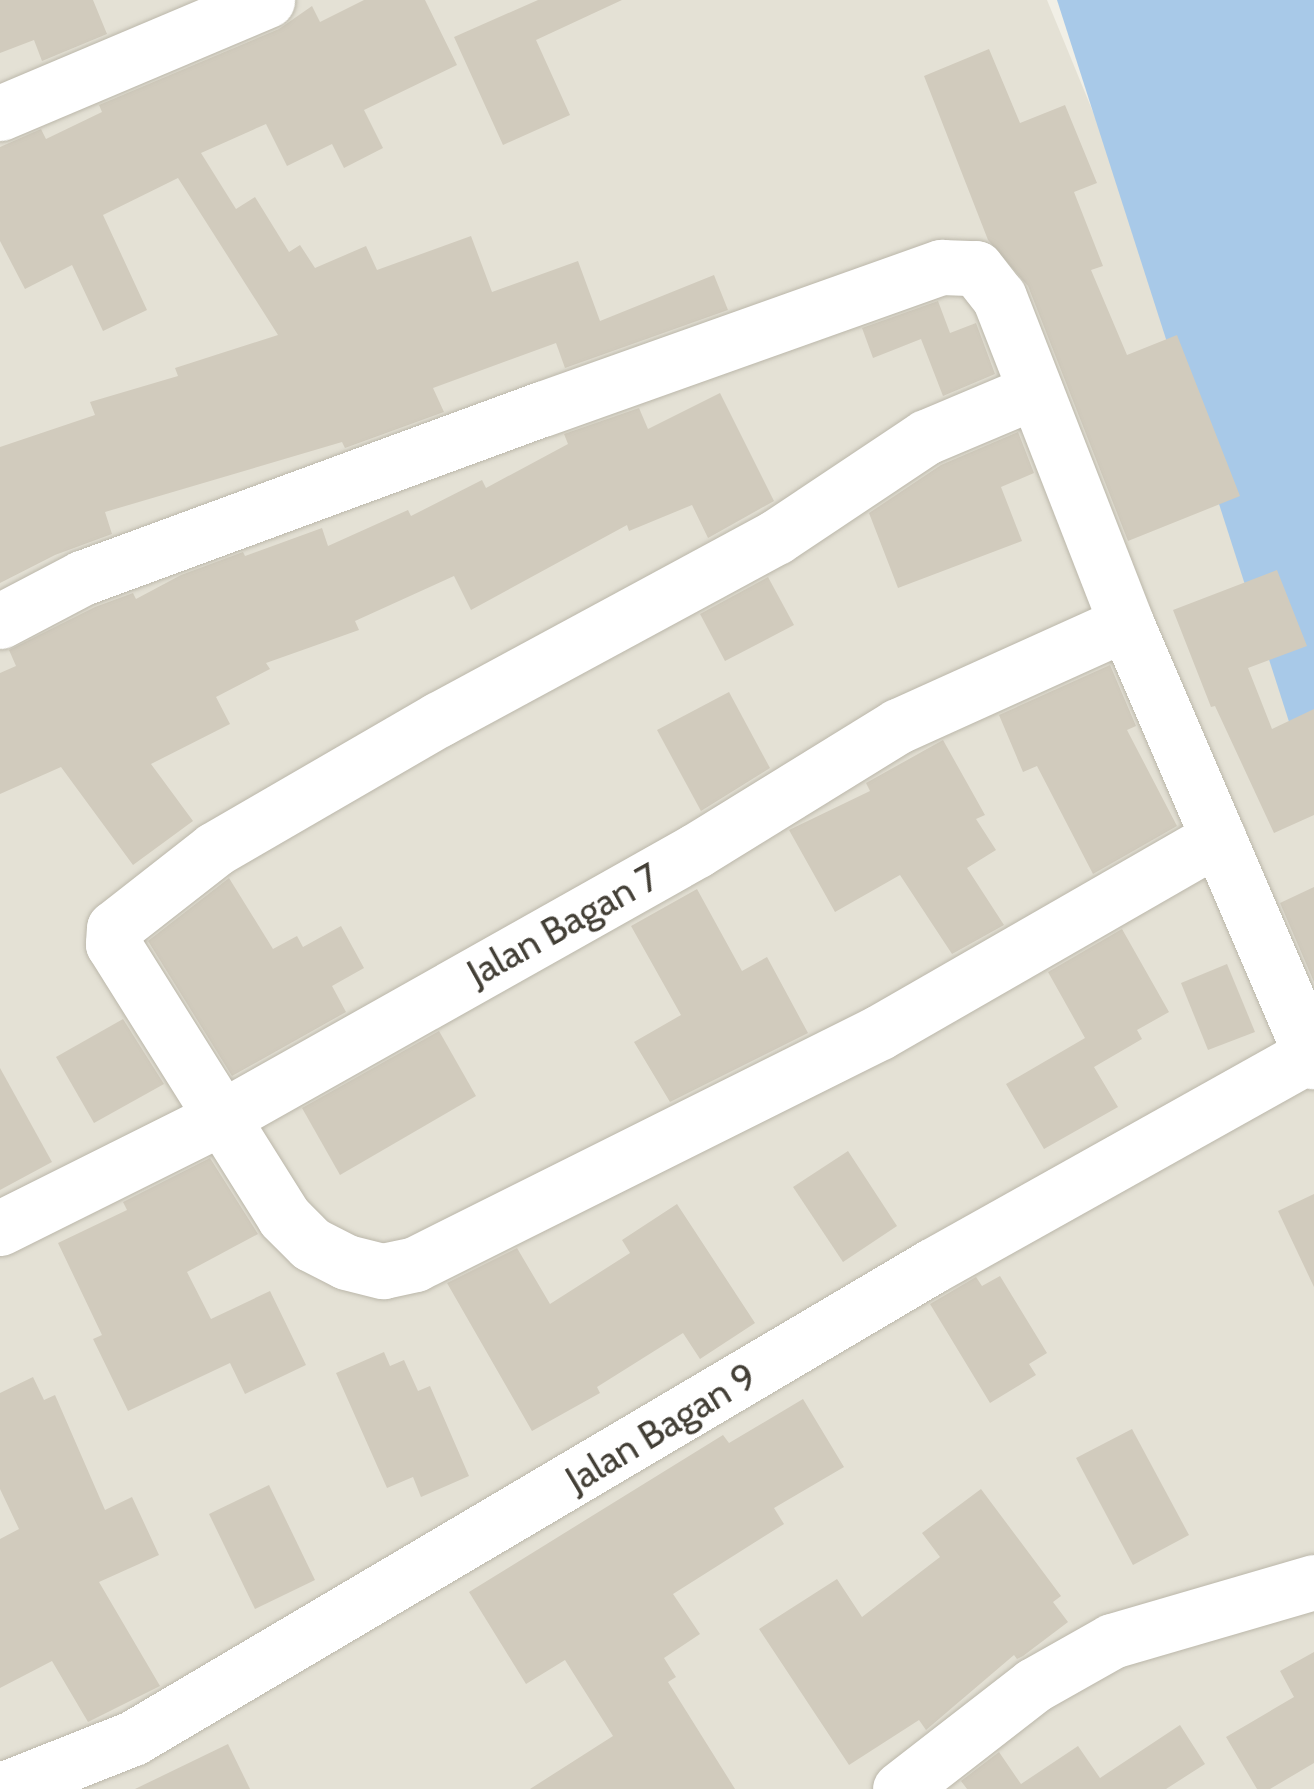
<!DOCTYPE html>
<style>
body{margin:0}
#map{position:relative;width:1314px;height:1789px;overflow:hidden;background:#f1efe6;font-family:Cabin,sans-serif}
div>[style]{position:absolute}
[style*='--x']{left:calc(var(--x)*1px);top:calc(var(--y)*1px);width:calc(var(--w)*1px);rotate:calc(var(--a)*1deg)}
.residential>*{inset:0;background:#e4e1d5}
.water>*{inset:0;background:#a8c9e8}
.building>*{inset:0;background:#d1cbbd}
.roads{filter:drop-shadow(0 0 2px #bbb7aa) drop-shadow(0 0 2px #bbb7aa)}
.minor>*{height:55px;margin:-27.5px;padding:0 27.5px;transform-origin:27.5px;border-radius:27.5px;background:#fff}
span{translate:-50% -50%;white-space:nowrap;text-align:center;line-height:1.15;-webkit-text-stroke:8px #fff;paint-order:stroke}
.street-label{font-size:38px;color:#433f36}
</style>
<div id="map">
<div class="residential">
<div style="clip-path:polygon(0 0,1047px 0,1314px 650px,1314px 1789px,0 1789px)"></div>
</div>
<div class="water">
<div style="clip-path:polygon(1057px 0,1314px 0,1314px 777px,1292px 731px)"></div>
</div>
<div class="building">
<div style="clip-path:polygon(0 0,93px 0,107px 34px,42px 61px,34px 40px,0 53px)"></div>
<div style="clip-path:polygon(364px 0,425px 0,457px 65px,364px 110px,383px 148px,344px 168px,332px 144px,287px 166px,266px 124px,201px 153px,236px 209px,255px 197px,289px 252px,300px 245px,315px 268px,366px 246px,377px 270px,471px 236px,492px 292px,578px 261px,600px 321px,714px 275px,728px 310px,565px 368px,556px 343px,433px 388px,444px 412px,345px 448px,342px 442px,105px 512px,112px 534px,55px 555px,0 583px,0 447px,95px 415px,90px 402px,178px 376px,175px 368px,278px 335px,178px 178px,103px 215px,147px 310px,103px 331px,72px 265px,25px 289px,0 241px,0 147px,41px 129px,46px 139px,102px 112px,99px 105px,279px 29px,312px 6px,320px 22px)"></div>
<div style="clip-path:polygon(538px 0,622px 0,536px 40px,570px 115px,503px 145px,454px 37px)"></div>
<div style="clip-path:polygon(989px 49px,1020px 123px,1065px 105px,1097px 183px,1074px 192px,1103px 266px,1091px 270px,1127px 355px,1177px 335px,1240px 496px,1128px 541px,1028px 286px,988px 240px,924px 76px)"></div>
<div style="clip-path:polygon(938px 301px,950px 333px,976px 323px,995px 374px,943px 396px,921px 339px,873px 358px,862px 328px)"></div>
<div style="clip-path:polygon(720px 393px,774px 501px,708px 538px,692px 505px,629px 531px,627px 525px,471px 610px,454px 576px,355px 621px,359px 630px,266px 663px,270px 669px,216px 697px,230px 724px,151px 764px,193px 821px,133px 865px,61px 767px,0 794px,0 673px,16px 666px,9px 650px,95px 607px,133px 593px,136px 599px,181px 575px,243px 552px,245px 556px,322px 528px,328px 546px,408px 510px,411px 516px,482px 480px,486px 488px,568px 444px,564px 434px,639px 408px,648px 429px)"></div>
<div style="clip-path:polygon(1018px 432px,1034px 473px,1001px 487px,1022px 541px,898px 588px,869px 513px,941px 465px)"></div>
<div style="clip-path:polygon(1277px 570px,1307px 646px,1248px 668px,1272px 729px,1314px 709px,1314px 815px,1274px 833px,1215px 706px,1211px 707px,1173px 610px)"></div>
<div style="clip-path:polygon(768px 577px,794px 625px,725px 661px,700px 614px)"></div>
<div style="clip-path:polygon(1110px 665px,1136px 726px,1127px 730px,1177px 826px,1093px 874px,1037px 766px,1023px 772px,999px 715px)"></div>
<div style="clip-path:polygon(729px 692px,770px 768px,701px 811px,657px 730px)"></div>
<div style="clip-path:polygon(943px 740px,985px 815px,976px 819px,996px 850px,967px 868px,1004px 925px,952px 954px,900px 875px,835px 912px,789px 830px,870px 791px,866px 783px)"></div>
<div style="clip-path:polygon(229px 878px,273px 949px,297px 936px,303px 947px,341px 926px,364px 968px,332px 986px,346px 1012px,232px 1076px,148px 941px)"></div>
<div style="clip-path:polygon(1314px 887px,1314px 982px,1280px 903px)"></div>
<div style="clip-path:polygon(697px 889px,742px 971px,767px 957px,808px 1033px,670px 1102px,634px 1042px,681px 1015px,631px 926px)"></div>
<div style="clip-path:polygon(1122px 929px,1169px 1012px,1137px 1030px,1142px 1039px,1094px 1067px,1118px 1107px,1044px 1149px,1006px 1084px,1085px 1038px,1048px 972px)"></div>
<div style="clip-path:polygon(1227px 964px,1255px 1032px,1208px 1050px,1181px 983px)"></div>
<div style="clip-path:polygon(123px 1019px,164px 1084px,94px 1123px,56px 1057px)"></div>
<div style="clip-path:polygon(439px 1031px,476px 1096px,340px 1175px,302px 1108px)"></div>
<div style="clip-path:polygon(0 1068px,52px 1162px,0 1190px)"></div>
<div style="clip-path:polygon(848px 1151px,897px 1226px,843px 1262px,793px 1187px)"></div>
<div style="clip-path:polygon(210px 1158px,258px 1234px,187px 1272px,211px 1319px,270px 1291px,306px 1365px,245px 1394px,230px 1363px,128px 1411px,93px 1339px,102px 1335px,58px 1243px,127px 1210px,123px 1202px)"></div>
<div style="clip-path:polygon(1314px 1194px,1314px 1287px,1278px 1211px)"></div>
<div style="clip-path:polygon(677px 1204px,755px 1323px,700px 1359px,683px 1333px,597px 1387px,600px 1393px,532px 1431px,447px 1283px,517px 1248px,550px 1304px,630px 1253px,622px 1240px)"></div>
<div style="clip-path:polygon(1000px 1276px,1047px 1353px,1029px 1364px,1036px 1375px,990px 1403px,930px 1304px,976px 1277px,982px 1286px)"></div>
<div style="clip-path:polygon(384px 1352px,390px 1366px,404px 1360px,418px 1391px,430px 1386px,469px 1476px,421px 1497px,413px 1477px,387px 1488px,336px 1373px)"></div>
<div style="clip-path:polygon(33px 1377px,44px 1400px,55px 1395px,105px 1510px,132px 1497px,159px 1555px,99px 1582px,160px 1686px,88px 1722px,52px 1661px,0 1688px,0 1539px,19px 1529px,0 1489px,0 1393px)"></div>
<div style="clip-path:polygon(803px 1399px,844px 1467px,774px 1508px,784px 1524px,673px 1594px,700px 1634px,664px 1658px,676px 1677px,668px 1682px,735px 1789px,530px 1789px,613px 1736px,565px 1660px,526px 1684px,469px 1592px,723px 1435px,729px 1443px)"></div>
<div style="clip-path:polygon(1132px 1429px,1189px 1535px,1133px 1565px,1076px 1458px)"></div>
<div style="clip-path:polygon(269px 1485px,315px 1580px,255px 1609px,209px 1514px)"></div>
<div style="clip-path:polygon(981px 1489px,1061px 1596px,1053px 1602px,1068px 1622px,1023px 1656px,1017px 1659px,1014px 1655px,926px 1730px,919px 1720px,849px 1765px,759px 1629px,837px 1579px,862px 1617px,940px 1557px,922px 1533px)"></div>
<div style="clip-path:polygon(1314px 1652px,1314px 1763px,1270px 1789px,1257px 1789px,1226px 1737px,1294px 1697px,1280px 1671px)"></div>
<div style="clip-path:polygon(1180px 1725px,1205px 1764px,1166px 1789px,967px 1789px,961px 1781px,999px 1752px,1021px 1784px,1078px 1746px,1100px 1778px)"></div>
<div style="clip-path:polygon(228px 1744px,250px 1789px,135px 1789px)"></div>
</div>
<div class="roads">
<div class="minor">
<div style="--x:0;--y:113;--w:290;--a:-22.9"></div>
<div style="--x:1035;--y:391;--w:118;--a:157.1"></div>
<div style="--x:926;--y:437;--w:180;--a:146.3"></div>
<div style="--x:776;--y:537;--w:383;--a:151.6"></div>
<div style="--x:439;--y:719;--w:259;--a:149.9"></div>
<div style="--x:215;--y:849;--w:128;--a:142"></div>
<div style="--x:114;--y:928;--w:16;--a:94"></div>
<div style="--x:113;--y:944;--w:322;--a:57.9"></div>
<div style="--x:284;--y:1217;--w:38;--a:45"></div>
<div style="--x:311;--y:1244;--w:39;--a:27"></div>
<div style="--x:346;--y:1262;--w:38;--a:14"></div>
<div style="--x:383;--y:1271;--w:33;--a:-12"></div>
<div style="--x:415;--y:1264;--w:520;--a:-26.52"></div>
<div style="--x:880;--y:1032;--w:390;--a:-29.9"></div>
<div style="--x:0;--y:621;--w:93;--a:-27.7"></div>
<div style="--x:82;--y:578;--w:490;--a:-20.2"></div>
<div style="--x:542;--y:409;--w:424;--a:-19.6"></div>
<div style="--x:941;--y:267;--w:35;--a:2"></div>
<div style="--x:976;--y:268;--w:37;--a:52"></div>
<div style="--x:999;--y:297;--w:350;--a:68.7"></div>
<div style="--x:1126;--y:623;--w:477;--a:66.8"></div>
<div style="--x:0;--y:1228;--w:245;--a:-26.5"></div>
<div style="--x:219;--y:1119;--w:548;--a:-29.37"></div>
<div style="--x:697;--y:850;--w:236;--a:-31.7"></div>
<div style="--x:898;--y:726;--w:250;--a:-24.3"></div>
<div style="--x:4;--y:1789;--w:139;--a:-21.6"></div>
<div style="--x:133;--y:1738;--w:928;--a:-30.57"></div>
<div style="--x:932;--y:1266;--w:434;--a:-29.2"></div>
<div style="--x:900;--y:1789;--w:170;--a:-37.8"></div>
<div style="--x:1034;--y:1685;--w:90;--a:-29.4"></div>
<div style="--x:1112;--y:1641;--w:210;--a:-16.3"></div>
</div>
</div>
<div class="street-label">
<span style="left:563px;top:925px;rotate:-29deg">Jalan Bagan 7</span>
<span style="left:661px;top:1428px;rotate:-31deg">Jalan Bagan 9</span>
</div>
</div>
